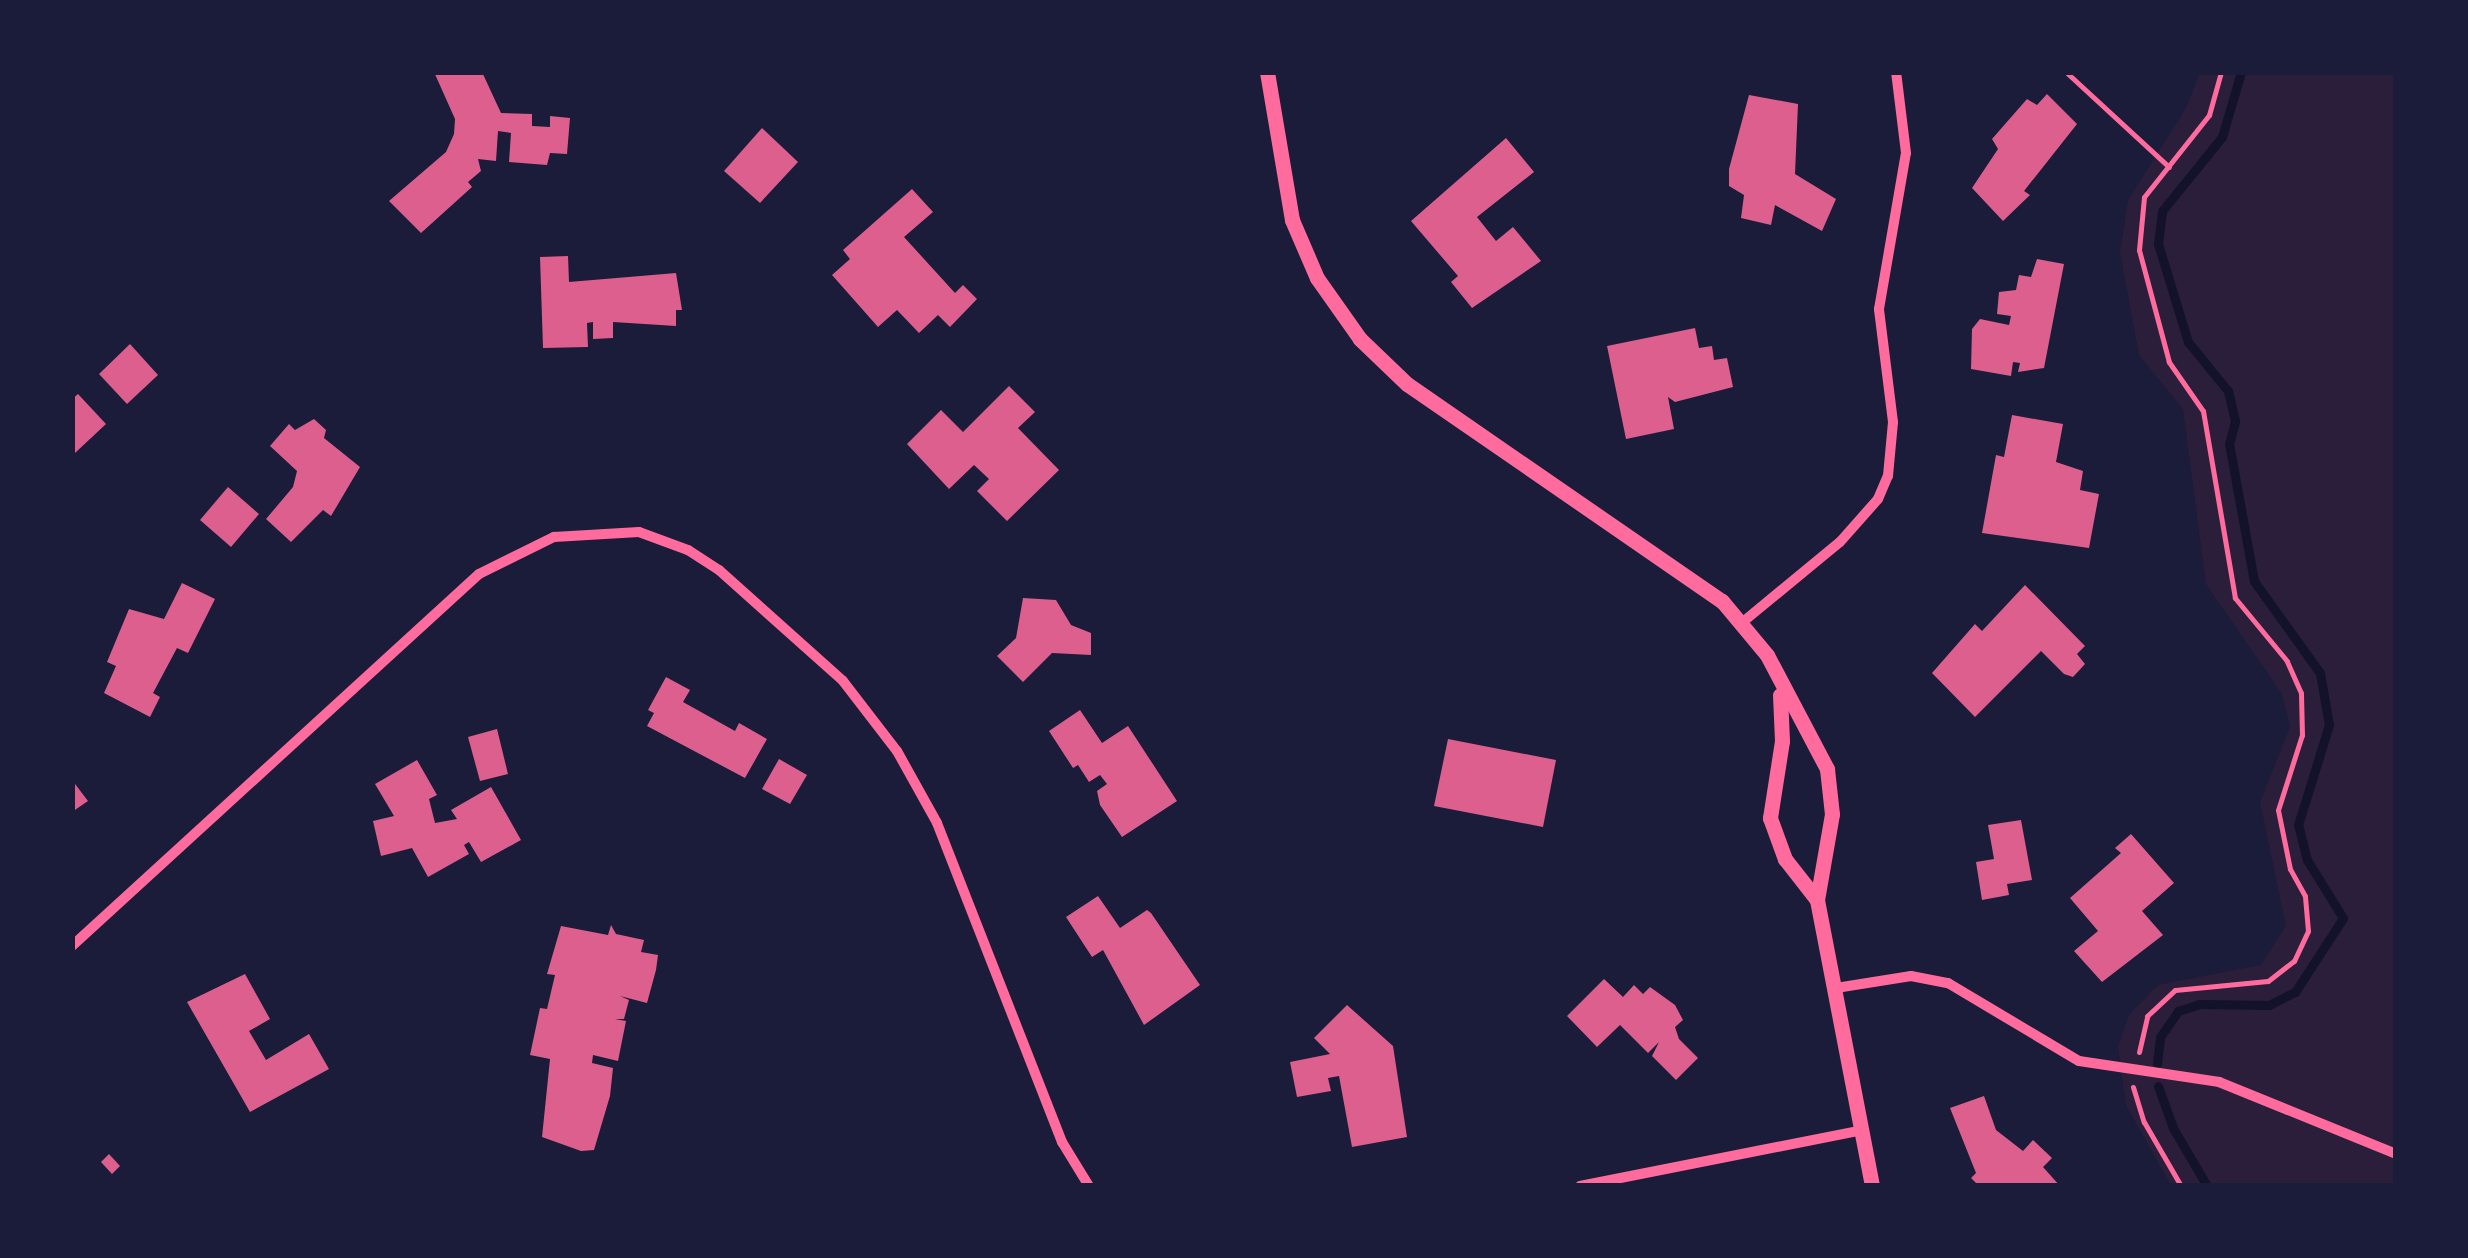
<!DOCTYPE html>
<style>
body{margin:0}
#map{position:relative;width:2468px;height:1258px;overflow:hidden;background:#1b1b3a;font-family:Signika,sans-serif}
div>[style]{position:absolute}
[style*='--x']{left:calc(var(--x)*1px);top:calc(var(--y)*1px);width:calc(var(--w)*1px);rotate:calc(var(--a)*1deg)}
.green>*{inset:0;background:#2a1e3b}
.stream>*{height:9px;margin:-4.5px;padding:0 4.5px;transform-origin:4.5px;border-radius:4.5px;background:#12122b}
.building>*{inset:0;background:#dd5f8e}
.path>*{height:5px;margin:-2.5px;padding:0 2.5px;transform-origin:2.5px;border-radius:2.5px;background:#ff6b9d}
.minor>*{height:10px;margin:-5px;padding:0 5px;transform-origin:5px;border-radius:5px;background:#ff6b9d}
.tertiary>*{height:15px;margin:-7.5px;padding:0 7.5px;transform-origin:7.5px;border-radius:7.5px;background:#ff6b9d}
span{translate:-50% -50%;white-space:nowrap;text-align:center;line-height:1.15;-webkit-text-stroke:9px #1b1b3a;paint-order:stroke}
.frame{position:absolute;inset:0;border:75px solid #1b1b3a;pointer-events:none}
</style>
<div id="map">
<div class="green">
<div style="clip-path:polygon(2200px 73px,2395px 73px,2395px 1185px,2171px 1185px,2126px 1105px,2118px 1046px,2129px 1015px,2158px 985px,2261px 965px,2286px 926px,2260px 802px,2290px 727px,2282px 694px,2206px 584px,2183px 409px,2139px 355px,2120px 252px,2128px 200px,2185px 110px)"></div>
</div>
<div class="stream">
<div style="--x:2157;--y:1063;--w:26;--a:-83"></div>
<div style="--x:2160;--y:1037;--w:32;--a:-55"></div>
<div style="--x:2178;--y:1011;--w:22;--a:-18"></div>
<div style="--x:2199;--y:1004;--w:70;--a:0.8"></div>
<div style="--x:2269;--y:1005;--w:29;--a:-27"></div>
<div style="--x:2295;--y:992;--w:88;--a:-57"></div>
<div style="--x:2343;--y:918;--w:68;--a:-121.8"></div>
<div style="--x:2307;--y:860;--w:36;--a:-104"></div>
<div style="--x:2298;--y:825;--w:105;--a:-72.8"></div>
<div style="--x:2329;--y:725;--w:53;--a:-99.8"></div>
<div style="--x:2320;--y:673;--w:113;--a:-125.7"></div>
<div style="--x:2254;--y:581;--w:139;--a:-100.3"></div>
<div style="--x:2229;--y:444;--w:24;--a:-75"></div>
<div style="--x:2235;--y:421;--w:31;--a:-103"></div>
<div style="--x:2228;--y:391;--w:63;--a:-129.2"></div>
<div style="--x:2188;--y:342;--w:102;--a:-107"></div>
<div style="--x:2158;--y:244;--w:33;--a:-83"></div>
<div style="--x:2162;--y:211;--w:95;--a:-51"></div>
<div style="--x:2222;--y:137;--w:68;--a:-73.7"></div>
<div style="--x:2158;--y:1086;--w:45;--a:70.3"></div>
<div style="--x:2173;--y:1128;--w:67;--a:59.6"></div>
</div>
<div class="building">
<div style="clip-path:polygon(434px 72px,482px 72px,501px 113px,532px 114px,532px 126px,550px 127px,550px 116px,570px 118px,567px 154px,550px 153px,547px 165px,509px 162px,511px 133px,498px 131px,496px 161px,478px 159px,481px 171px,468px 182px,472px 187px,421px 233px,389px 201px,446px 152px,454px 134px,455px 119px)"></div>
<div style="clip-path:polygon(2047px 94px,2077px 124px,2024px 191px,2030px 195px,2003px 221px,1972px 188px,1998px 149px,1992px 139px,2027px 99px,2037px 105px)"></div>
<div style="clip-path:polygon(1749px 95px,1798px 104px,1795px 174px,1836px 199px,1822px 231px,1775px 205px,1771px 225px,1741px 218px,1744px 195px,1729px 186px,1729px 169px)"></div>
<div style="clip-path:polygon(762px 128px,798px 162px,760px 203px,724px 171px)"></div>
<div style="clip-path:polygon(1506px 138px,1534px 172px,1477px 217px,1496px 241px,1513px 227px,1541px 261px,1472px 308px,1451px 282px,1458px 276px,1411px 221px)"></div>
<div style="clip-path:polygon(912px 189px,933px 212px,904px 237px,955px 293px,963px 285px,977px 299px,950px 327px,938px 315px,919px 333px,897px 310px,878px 327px,832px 275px,850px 259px,843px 250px)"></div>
<div style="clip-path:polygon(568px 256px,569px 282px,676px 273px,682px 310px,676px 310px,676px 326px,613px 322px,613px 338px,593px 339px,593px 322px,587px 323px,588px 347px,543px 348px,540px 257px)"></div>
<div style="clip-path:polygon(2037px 259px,2064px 264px,2044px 368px,2018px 372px,2020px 363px,2013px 362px,2011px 376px,1971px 369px,1972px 329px,1980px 319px,2009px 325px,2011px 316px,1997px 314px,1999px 292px,2016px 290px,2019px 275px,2031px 277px)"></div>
<div style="clip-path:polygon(1695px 328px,1699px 348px,1712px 346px,1714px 360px,1727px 358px,1733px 387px,1675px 402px,1668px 397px,1674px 429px,1626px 439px,1607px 346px)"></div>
<div style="clip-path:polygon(130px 344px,158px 375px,127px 404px,99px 374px)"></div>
<div style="clip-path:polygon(1009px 386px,1035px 412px,1018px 428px,1059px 470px,1007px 521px,977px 491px,989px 479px,974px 465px,949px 489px,907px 444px,941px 410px,963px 432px)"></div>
<div style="clip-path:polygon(78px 394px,106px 424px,75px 453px,72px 399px)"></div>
<div style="clip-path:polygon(2012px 415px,2063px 424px,2056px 462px,2083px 471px,2080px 490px,2099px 494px,2089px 548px,1982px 533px,1996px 455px,2004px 457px)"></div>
<div style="clip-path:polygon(314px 419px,326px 430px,324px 438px,360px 467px,331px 516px,323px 510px,291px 542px,266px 519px,293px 487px,297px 471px,270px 446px,289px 424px,295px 430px)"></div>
<div style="clip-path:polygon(228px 487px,259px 514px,231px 547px,200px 520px)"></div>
<div style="clip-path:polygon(182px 583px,215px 599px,188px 653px,177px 648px,153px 693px,160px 697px,150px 717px,104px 693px,116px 666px,107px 662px,129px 609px,164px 619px)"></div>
<div style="clip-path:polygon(2025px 585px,2085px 646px,2077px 654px,2085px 664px,2073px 677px,2064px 674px,2041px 651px,1975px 717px,1932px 673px,1975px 624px,1982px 631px)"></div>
<div style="clip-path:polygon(1023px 598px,1056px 600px,1071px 625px,1091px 633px,1091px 655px,1052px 653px,1023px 682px,997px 656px,1016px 638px)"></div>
<div style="clip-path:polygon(666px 677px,690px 690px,683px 702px,735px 731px,739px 723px,767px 739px,745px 778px,647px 726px,654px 713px,648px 710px)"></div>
<div style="clip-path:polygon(1080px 710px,1102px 743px,1128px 726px,1177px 801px,1122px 837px,1100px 805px,1097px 791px,1107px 784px,1100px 775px,1089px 782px,1078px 765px,1073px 768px,1049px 731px)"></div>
<div style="clip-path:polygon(497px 729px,508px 774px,480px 781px,468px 737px)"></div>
<div style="clip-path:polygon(1448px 739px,1556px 760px,1543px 827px,1434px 806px)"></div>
<div style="clip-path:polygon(779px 759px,807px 775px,790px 804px,762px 789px)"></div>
<div style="clip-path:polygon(417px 760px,437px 795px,429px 799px,435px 823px,457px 819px,451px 810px,491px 787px,521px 840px,481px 862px,469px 842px,464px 845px,469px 854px,428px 877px,412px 848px,381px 856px,373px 821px,394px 816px,375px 784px)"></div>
<div style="clip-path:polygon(72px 780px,88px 801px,72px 812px)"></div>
<div style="clip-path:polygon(2021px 820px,2032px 880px,2007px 884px,2009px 895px,1982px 900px,1976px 862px,1994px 859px,1988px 825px)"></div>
<div style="clip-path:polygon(2131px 834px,2174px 883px,2142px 911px,2163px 935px,2102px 982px,2074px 951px,2098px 931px,2070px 898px,2121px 853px,2115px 848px)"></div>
<div style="clip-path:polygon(1098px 896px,1120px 928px,1147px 910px,1151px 913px,1200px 985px,1144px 1025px,1103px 950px,1092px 957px,1066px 917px)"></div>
<div style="clip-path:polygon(611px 925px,616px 934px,644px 940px,641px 952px,658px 955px,656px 970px,647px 1003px,620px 996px,629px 1000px,624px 1019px,615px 1019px,626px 1021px,618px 1061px,593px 1055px,592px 1063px,613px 1068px,610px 1096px,594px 1150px,581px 1151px,542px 1137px,550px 1059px,530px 1055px,540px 1008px,547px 1009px,555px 975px,547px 974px,561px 926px,608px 935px)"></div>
<div style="clip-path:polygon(245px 974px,270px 1019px,249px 1031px,266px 1060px,309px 1034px,329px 1069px,250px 1112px,187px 1002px)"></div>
<div style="clip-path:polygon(1604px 979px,1623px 997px,1634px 985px,1643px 994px,1650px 987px,1675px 1005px,1683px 1020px,1675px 1027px,1679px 1039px,1698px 1058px,1676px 1080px,1652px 1056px,1659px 1042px,1648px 1053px,1620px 1025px,1597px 1047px,1567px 1016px)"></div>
<div style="clip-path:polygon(1347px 1005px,1393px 1046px,1407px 1137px,1352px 1147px,1339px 1076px,1328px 1078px,1331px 1091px,1297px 1097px,1290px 1062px,1330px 1054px,1314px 1038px)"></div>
<div style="clip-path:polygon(1984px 1096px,1996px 1130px,2023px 1151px,2033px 1140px,2052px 1158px,2043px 1167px,2060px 1186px,1979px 1186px,1971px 1178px,1976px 1173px,1950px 1108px)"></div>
<div style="clip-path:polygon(109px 1154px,120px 1166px,112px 1174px,101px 1162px)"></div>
</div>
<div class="path">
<div style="--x:1483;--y:72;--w:13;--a:0"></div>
<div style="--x:2066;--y:72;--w:140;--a:42.7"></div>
<div style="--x:2139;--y:1052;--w:37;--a:-77"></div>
<div style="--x:2147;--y:1016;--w:38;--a:-43"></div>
<div style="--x:2175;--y:990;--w:93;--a:-5.5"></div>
<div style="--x:2268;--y:981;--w:33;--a:-38"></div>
<div style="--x:2294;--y:961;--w:33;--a:-65"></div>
<div style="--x:2308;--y:931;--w:35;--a:-95"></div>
<div style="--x:2305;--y:896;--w:31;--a:-119"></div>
<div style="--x:2290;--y:869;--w:60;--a:-101.5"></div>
<div style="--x:2278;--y:810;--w:79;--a:-72.3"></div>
<div style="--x:2302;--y:735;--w:42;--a:-91.4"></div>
<div style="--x:2301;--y:693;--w:35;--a:-114"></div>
<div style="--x:2287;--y:661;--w:82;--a:-129.5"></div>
<div style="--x:2235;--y:598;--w:190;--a:-99.7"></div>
<div style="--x:2203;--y:411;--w:60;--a:-124.8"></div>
<div style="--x:2169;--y:362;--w:116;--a:-105"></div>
<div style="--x:2139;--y:250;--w:53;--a:-84.6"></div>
<div style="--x:2144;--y:197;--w:105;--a:-51.6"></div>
<div style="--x:2209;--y:115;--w:45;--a:-74.4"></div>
<div style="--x:2133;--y:1087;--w:37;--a:73"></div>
<div style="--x:2144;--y:1122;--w:74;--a:60"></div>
</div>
<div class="minor">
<div style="--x:1744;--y:621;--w:124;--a:-39.5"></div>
<div style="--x:1840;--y:542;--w:57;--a:-48.5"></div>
<div style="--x:1878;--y:499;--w:25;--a:-67"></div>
<div style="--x:1888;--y:476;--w:54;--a:-84.7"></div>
<div style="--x:1893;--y:422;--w:114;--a:-97.1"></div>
<div style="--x:1879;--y:309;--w:158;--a:-80.2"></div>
<div style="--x:1906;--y:153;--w:82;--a:-97"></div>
<div style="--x:72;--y:946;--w:551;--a:-42.43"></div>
<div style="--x:479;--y:574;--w:84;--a:-26.3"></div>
<div style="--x:554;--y:537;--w:85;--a:-3.4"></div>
<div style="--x:639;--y:532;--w:52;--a:20.2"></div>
<div style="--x:688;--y:550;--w:37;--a:33"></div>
<div style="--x:719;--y:570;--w:166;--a:41.8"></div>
<div style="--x:843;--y:681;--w:88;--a:52.4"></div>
<div style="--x:897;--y:751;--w:82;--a:60.9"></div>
<div style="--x:937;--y:823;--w:343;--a:68.6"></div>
<div style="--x:1062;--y:1142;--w:52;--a:58.5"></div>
<div style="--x:1836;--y:988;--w:76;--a:-9.1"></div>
<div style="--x:1911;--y:976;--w:38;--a:11"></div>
<div style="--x:1948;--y:983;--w:152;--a:30.8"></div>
<div style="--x:2079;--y:1061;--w:142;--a:8.5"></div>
<div style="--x:2219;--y:1082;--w:191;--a:22.1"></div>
<div style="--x:1580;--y:1186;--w:288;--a:-11.2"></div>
</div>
<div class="tertiary">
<div style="--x:1267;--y:72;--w:150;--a:80.4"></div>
<div style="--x:1292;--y:220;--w:63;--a:66.7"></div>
<div style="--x:1317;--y:278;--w:75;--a:54.8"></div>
<div style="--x:1360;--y:339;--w:65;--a:43.8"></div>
<div style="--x:1407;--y:384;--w:383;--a:34.6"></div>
<div style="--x:1722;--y:601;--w:70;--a:50.2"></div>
<div style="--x:1767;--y:655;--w:129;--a:62.2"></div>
<div style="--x:1827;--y:769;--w:45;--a:83.7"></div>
<div style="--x:1832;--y:814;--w:87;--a:99.9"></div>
<div style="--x:1817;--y:900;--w:291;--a:79.1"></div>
<div style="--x:1780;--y:695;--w:46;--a:87.5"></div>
<div style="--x:1782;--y:741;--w:78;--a:98.9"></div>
<div style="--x:1770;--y:818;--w:44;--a:69.9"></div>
<div style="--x:1785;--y:859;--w:52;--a:52"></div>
</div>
<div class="frame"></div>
</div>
